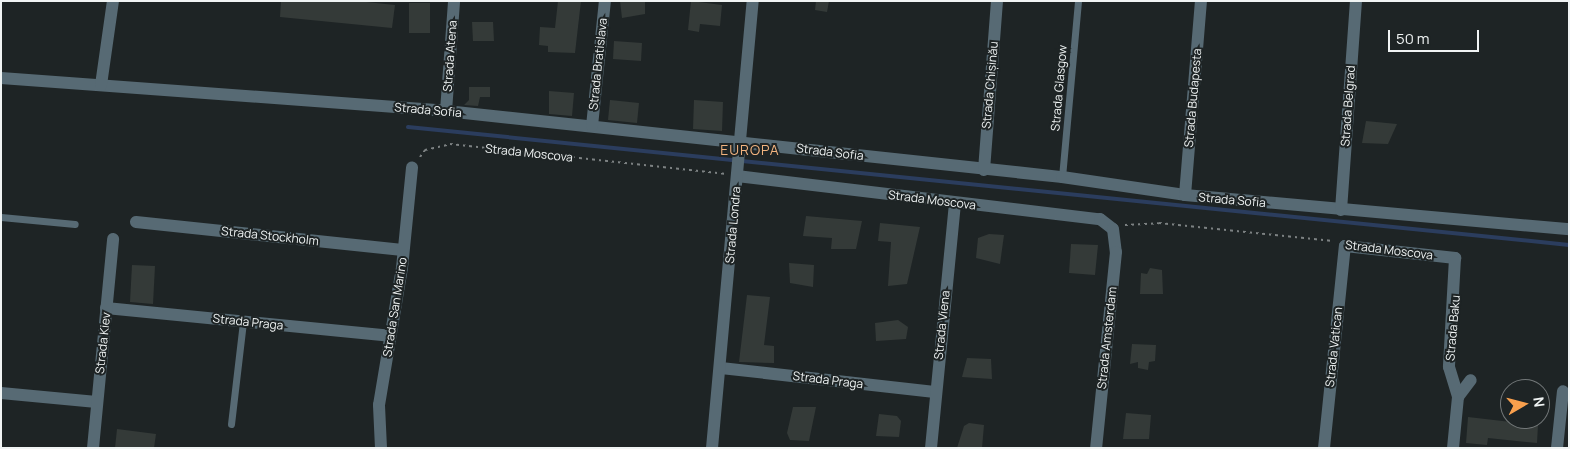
<!DOCTYPE html>
<meta charset="utf-8">
<style>
body{margin:0}
#map{position:relative;width:1570px;height:449px;overflow:hidden;background:#1e2425;font-family:Manrope,sans-serif}
div>[style]{position:absolute}
[style*='--x']{left:calc(var(--x)*1px);top:calc(var(--y)*1px);width:calc(var(--w)*1px);rotate:calc(var(--a)*1deg)}
.stream>*{height:4px;margin:-2px;padding:0 2px;transform-origin:2px;border-radius:2px;background:#2b3d5e}
.building>*{inset:0;background:#343a38}
.path>*{height:2px;margin-top:-1px;transform-origin:0;background:repeating-linear-gradient(90deg,#7c8182 0 2.5px,transparent 0 6.5px)}
.lane>*{height:7px;margin:-3.5px;padding:0 3.5px;transform-origin:3.5px;border-radius:3.5px;background:#576a74}
.street>*{height:12px;margin:-6px;padding:0 6px;transform-origin:6px;border-radius:6px;background:#576a74}
span{translate:-50% -50%;white-space:nowrap;text-align:center;line-height:1.15;-webkit-text-stroke:4px #1e2425;paint-order:stroke}
.street-label{font-size:12px;color:#f0f4f4}
.neighbourhood-label{font-size:14px;color:#f2b37f;letter-spacing:1px}
.frame{position:absolute;inset:0;border:2px solid #f0f4f4;pointer-events:none}
.north{position:absolute;left:1500px;top:379px;width:50px;height:50px;box-sizing:border-box;background:#1e2425;border:1px solid #727778;border-radius:50%;rotate:82deg;font-size:14px;font-weight:700;line-height:20px;text-align:center;color:#f0f4f4}
.north::after{content:'';display:block;margin:auto;width:18px;height:22px;background:#f9a04d;clip-path:polygon(50% 0,100% 100%,50% 72%,0 100%)}
.scale{position:absolute;left:1388px;top:30px;width:91px;height:22px;box-sizing:border-box;border:2px solid #f0f4f4;border-top:0;padding-left:6px;font-size:15px;line-height:18px;white-space:nowrap;color:#f0f4f4;-webkit-text-stroke:4px #1e2425;paint-order:stroke}
</style>
<div id="map">
<div class="stream">
<div style="--x:408;--y:127;--w:1167;--a:5.8"></div>
</div>
<div class="building">
<div style="clip-path:polygon(281px 1px,357px 1px,395px 5px,392px 28px,280px 17px)"></div>
<div style="clip-path:polygon(558px 1px,581px 1px,575px 53px,548px 52px,548px 46px,539px 45px,540px 27px,555px 28px)"></div>
<div style="clip-path:polygon(620px 1px,645px 1px,645px 14px,622px 18px)"></div>
<div style="clip-path:polygon(691px 1px,722px 5px,720px 26px,700px 24px,699px 32px,688px 30px)"></div>
<div style="clip-path:polygon(816px 1px,829px 1px,827px 12px,815px 10px)"></div>
<div style="clip-path:polygon(409px 3px,430px 3px,430px 33px,409px 33px)"></div>
<div style="clip-path:polygon(472px 22px,493px 22px,494px 41px,473px 41px)"></div>
<div style="clip-path:polygon(614px 41px,642px 43px,641px 61px,613px 59px)"></div>
<div style="clip-path:polygon(469px 87px,490px 87px,490px 97px,480px 97px,478px 106px,464px 105px,469px 100px)"></div>
<div style="clip-path:polygon(549px 91px,574px 93px,572px 116px,549px 114px)"></div>
<div style="clip-path:polygon(610px 100px,639px 103px,637px 123px,608px 120px)"></div>
<div style="clip-path:polygon(694px 100px,723px 102px,722px 131px,693px 129px)"></div>
<div style="clip-path:polygon(1366px 121px,1397px 124px,1388px 144px,1362px 143px)"></div>
<div style="clip-path:polygon(806px 216px,862px 221px,856px 249px,831px 249px,832px 238px,803px 236px)"></div>
<div style="clip-path:polygon(880px 223px,920px 227px,907px 284px,888px 286px,891px 242px,878px 241px)"></div>
<div style="clip-path:polygon(989px 234px,1004px 235px,1000px 264px,976px 258px,978px 238px)"></div>
<div style="clip-path:polygon(1071px 244px,1098px 245px,1095px 275px,1069px 273px)"></div>
<div style="clip-path:polygon(789px 263px,814px 265px,813px 287px,790px 283px)"></div>
<div style="clip-path:polygon(132px 265px,155px 266px,153px 304px,130px 302px)"></div>
<div style="clip-path:polygon(1150px 268px,1162px 270px,1163px 294px,1140px 294px,1141px 273px,1147px 274px)"></div>
<div style="clip-path:polygon(747px 295px,770px 297px,764px 345px,774px 346px,774px 363px,739px 362px)"></div>
<div style="clip-path:polygon(898px 320px,908px 327px,906px 339px,876px 341px,875px 323px)"></div>
<div style="clip-path:polygon(1132px 344px,1156px 345px,1155px 361px,1149px 362px,1148px 370px,1138px 368px,1138px 362px,1130px 364px)"></div>
<div style="clip-path:polygon(967px 358px,991px 359px,992px 379px,962px 377px)"></div>
<div style="clip-path:polygon(793px 407px,816px 407px,809px 441px,790px 440px,787px 433px)"></div>
<div style="clip-path:polygon(1126px 413px,1151px 415px,1149px 439px,1123px 439px)"></div>
<div style="clip-path:polygon(879px 414px,897px 416px,901px 421px,899px 437px,876px 436px)"></div>
<div style="clip-path:polygon(1468px 417px,1538px 425px,1537px 443px,1488px 438px,1487px 445px,1466px 443px)"></div>
<div style="clip-path:polygon(969px 423px,984px 425px,982px 448px,957px 448px,964px 426px)"></div>
<div style="clip-path:polygon(117px 429px,156px 434px,154px 448px,115px 448px)"></div>
</div>
<div class="path">
<div style="--x:420;--y:157;--w:9;--a:-54"></div>
<div style="--x:425;--y:150;--w:26;--a:-13"></div>
<div style="--x:450;--y:144;--w:276;--a:6.2"></div>
<div style="--x:1125;--y:225;--w:34;--a:-3"></div>
<div style="--x:1159;--y:223;--w:175;--a:5.9"></div>
</div>
<div class="lane">
<div style="--x:1062;--y:177;--w:177;--a:-84.8"></div>
<div style="--x:1;--y:217;--w:74;--a:5.4"></div>
<div style="--x:231;--y:424;--w:103;--a:-83.3"></div>
</div>
<div class="street">
<div style="--x:1;--y:78;--w:446;--a:4.2"></div>
<div style="--x:446;--y:111;--w:620;--a:6.12"></div>
<div style="--x:1062;--y:177;--w:124;--a:8.3"></div>
<div style="--x:1185;--y:195;--w:386;--a:5.1"></div>
<div style="--x:101;--y:85;--w:85;--a:-81.9"></div>
<div style="--x:446;--y:111;--w:110;--a:-85.8"></div>
<div style="--x:592;--y:126;--w:126;--a:-84.1"></div>
<div style="--x:984;--y:170;--w:169;--a:-85.6"></div>
<div style="--x:737;--y:176;--w:366;--a:6.8"></div>
<div style="--x:1100;--y:219;--w:16;--a:38"></div>
<div style="--x:1113;--y:229;--w:23;--a:83"></div>
<div style="--x:1116;--y:252;--w:197;--a:95.8"></div>
<div style="--x:1185;--y:195;--w:195;--a:-85.3"></div>
<div style="--x:1341;--y:210;--w:210;--a:-85.9"></div>
<div style="--x:136;--y:222;--w:268;--a:6"></div>
<div style="--x:106;--y:308;--w:285;--a:5.6"></div>
<div style="--x:721;--y:368;--w:215;--a:6.4"></div>
<div style="--x:1;--y:393;--w:96;--a:5.4"></div>
<div style="--x:93;--y:448;--w:210;--a:-84.5"></div>
<div style="--x:381;--y:448;--w:43;--a:-92.7"></div>
<div style="--x:379;--y:405;--w:139;--a:-80.5"></div>
<div style="--x:402;--y:268;--w:101;--a:-84.3"></div>
<div style="--x:712;--y:448;--w:449;--a:-84.8"></div>
<div style="--x:931;--y:448;--w:246;--a:-84.4"></div>
<div style="--x:1324;--y:448;--w:203;--a:-84.1"></div>
<div style="--x:1345;--y:246;--w:111;--a:6.2"></div>
<div style="--x:1455;--y:258;--w:109;--a:93.2"></div>
<div style="--x:1449;--y:367;--w:31;--a:73"></div>
<div style="--x:1453;--y:448;--w:51;--a:-84.4"></div>
<div style="--x:1458;--y:397;--w:21;--a:-53"></div>
<div style="--x:1557;--y:448;--w:57;--a:-84"></div>
</div>
<div class="street-label">
<span style="left:450px;top:56px;rotate:-86deg">Strada Atena</span>
<span style="left:598px;top:64px;rotate:-84deg">Strada Bratislava</span>
<span style="left:990px;top:85px;rotate:-85deg">Strada Chișinău</span>
<span style="left:1059px;top:88px;rotate:-85deg">Strada Glasgow</span>
<span style="left:1193px;top:98px;rotate:-85deg">Strada Budapesta</span>
<span style="left:1348px;top:106px;rotate:-86deg">Strada Belgrad</span>
<span style="left:428px;top:110px;rotate:5deg">Strada Sofia</span>
<span style="left:830px;top:152px;rotate:7deg">Strada Sofia</span>
<span style="left:529px;top:153px;rotate:6deg">Strada Moscova</span>
<span style="left:932px;top:200px;rotate:7deg">Strada Moscova</span>
<span style="left:1232px;top:200px;rotate:5deg">Strada Sofia</span>
<span style="left:733px;top:225px;rotate:-85deg">Strada Londra</span>
<span style="left:270px;top:236px;rotate:6deg">Strada Stockholm</span>
<span style="left:1389px;top:250px;rotate:7deg">Strada Moscova</span>
<span style="left:395px;top:307px;rotate:-81deg">Strada San Marino</span>
<span style="left:248px;top:322px;rotate:6deg">Strada Praga</span>
<span style="left:942px;top:325px;rotate:-84deg">Strada Viena</span>
<span style="left:1453px;top:328px;rotate:-85deg">Strada Baku</span>
<span style="left:1107px;top:338px;rotate:-84deg">Strada Amsterdam</span>
<span style="left:103px;top:343px;rotate:-84deg">Strada Kiev</span>
<span style="left:1334px;top:347px;rotate:-84deg">Strada Vatican</span>
<span style="left:828px;top:380px;rotate:7deg">Strada Praga</span>
</div>
<div class="neighbourhood-label">
<span style="left:750px;top:150px">EUROPA</span>
</div>
<div class="frame"></div>
<div class="north">N</div>
<div class="scale">50 m</div>
</div>
